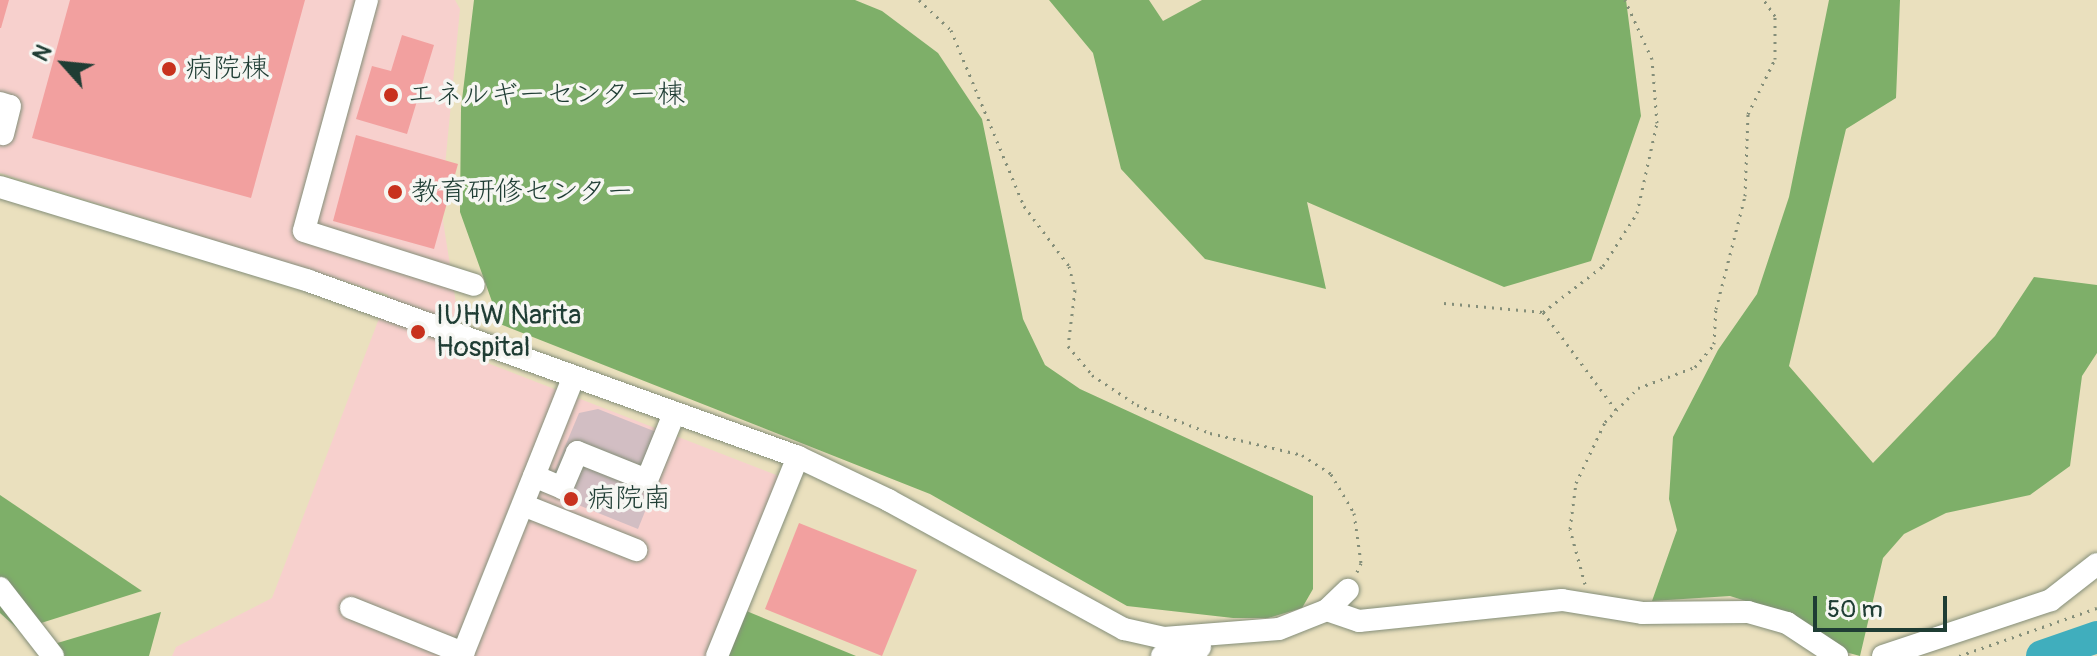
<!DOCTYPE html>
<meta charset="utf-8">
<style>
body{margin:0}
#map{position:relative;width:2097px;height:656px;overflow:hidden;background:#eae0be;font-family:Pangolin,"Klee One",sans-serif}
div>[style]{position:absolute}
[style*='--x']{left:calc(var(--x)*1px);top:calc(var(--y)*1px);width:calc(var(--w)*1px);rotate:calc(var(--a)*1deg)}
.built>*{inset:0;background:#f7d0cd}
.industrial>*{inset:0;background:#d2bec3}
.forest>*{inset:0;background:#7eaf69}
.river>*{height:32px;margin:-16px;padding:0 16px;transform-origin:16px;border-radius:16px;background:#40aebd}
.building>*{inset:0;background:#f2a09f}
.path>*{height:3px;margin-top:-1.5px;transform-origin:0;background:repeating-linear-gradient(90deg,#848e79 0 2px,transparent 0 8px)}
.roads{filter:drop-shadow(0 0 2px #848e79) drop-shadow(0 0 2px #848e79)}
.minor>*{height:22px;margin:-11px;padding:0 11px;transform-origin:11px;border-radius:11px;background:#fff}
.dots>*{width:22px;height:22px;translate:-50% -50%;box-sizing:border-box;border:4px solid #f6f6f2;border-radius:50%}
span{translate:-50% -50%;white-space:nowrap;text-align:center;line-height:1.15;-webkit-text-stroke:7px #f6f6f2;paint-order:stroke}
.poi-label{font-size:28px;color:#1f3d34}
.left{translate:0 -50%;text-align:left}
.north{position:absolute;left:24px;top:24px;width:80px;height:80px;-webkit-text-stroke:6px #f6f6f2;paint-order:stroke;rotate:297deg;font-size:22px;font-weight:700;line-height:32px;text-align:center;color:#1f3d34}
.north::after{content:'';display:block;margin:auto;width:28px;height:36px;background:#1f3d34;clip-path:polygon(50% 0,100% 100%,50% 72%,0 100%)}
.scale{position:absolute;left:1813px;top:596px;width:134px;height:36px;box-sizing:border-box;border:4px solid #1f3d34;border-top:0;padding-left:10px;font-size:24px;line-height:28px;white-space:nowrap;color:#1f3d34;-webkit-text-stroke:6px #f6f6f2;paint-order:stroke}
</style>
<div id="map">
<div class="built">
<div style="clip-path:polygon(0 0,455px 0,460px 9px,441px 208px,464px 354px,784px 478px,713px 656px,172px 656px,176px 647px,272px 598px,388px 295px,0 173px)"></div>
</div>
<div class="industrial">
<div style="clip-path:polygon(598px 409px,674px 439px,638px 529px,546px 492px,579px 413px)"></div>
</div>
<div class="forest">
<div style="clip-path:polygon(474px 0,855px 0,882px 11px,938px 53px,982px 119px,1023px 319px,1045px 365px,1080px 389px,1313px 496px,1313px 589px,1302px 608px,1268px 618px,1233px 618px,1127px 606px,930px 494px,500px 324px,460px 212px,461px 108px)"></div>
<div style="clip-path:polygon(1049px 0,1149px 0,1163px 21px,1202px 0,1626px 0,1641px 116px,1591px 261px,1504px 287px,1307px 202px,1326px 289px,1205px 259px,1121px 169px,1093px 53px)"></div>
<div style="clip-path:polygon(1829px 0,1900px 0,1896px 98px,1846px 129px,1789px 366px,1873px 463px,1995px 336px,2034px 277px,2097px 285px,2097px 353px,2082px 376px,2070px 466px,2030px 495px,1946px 513px,1904px 534px,1883px 558px,1860px 656px,1838px 650px,1781px 612px,1730px 596px,1652px 601px,1677px 530px,1669px 499px,1673px 437px,1718px 350px,1757px 294px,1789px 197px)"></div>
<div style="clip-path:polygon(0 495px,142px 591px,19px 630px,0 613px)"></div>
<div style="clip-path:polygon(744px 610px,856px 656px,725px 656px)"></div>
<div style="clip-path:polygon(161px 612px,149px 656px,63px 656px,54px 644px)"></div>
</div>
<div class="river">
<div style="--x:2042;--y:656;--w:58;--a:-19.1"></div>
</div>
<div class="building">
<div style="clip-path:polygon(0 0,9px 0,1px 28px,0 28px)"></div>
<div style="clip-path:polygon(70px 0,305px 0,251px 198px,32px 138px)"></div>
<div style="clip-path:polygon(402px 35px,434px 45px,407px 134px,356px 119px,372px 66px,391px 71px)"></div>
<div style="clip-path:polygon(356px 135px,458px 164px,434px 249px,333px 221px)"></div>
<div style="clip-path:polygon(799px 523px,917px 570px,882px 656px,765px 609px)"></div>
</div>
<div class="path">
<div style="--x:919;--y:0;--w:44;--a:43.2"></div>
<div style="--x:951;--y:30;--w:191;--a:67.5"></div>
<div style="--x:1024;--y:206;--w:75;--a:53.1"></div>
<div style="--x:1069;--y:266;--w:25;--a:76"></div>
<div style="--x:1075;--y:290;--w:56;--a:97.1"></div>
<div style="--x:1068;--y:346;--w:38;--a:50"></div>
<div style="--x:1092;--y:375;--w:54;--a:33.7"></div>
<div style="--x:1137;--y:405;--w:78;--a:21"></div>
<div style="--x:1210;--y:433;--w:95;--a:13.4"></div>
<div style="--x:1302;--y:455;--w:35;--a:33"></div>
<div style="--x:1331;--y:474;--w:45;--a:59.5"></div>
<div style="--x:1354;--y:513;--w:50;--a:82"></div>
<div style="--x:1361;--y:563;--w:10;--a:114"></div>
<div style="--x:1444;--y:303;--w:99;--a:5.2"></div>
<div style="--x:1543;--y:312;--w:122;--a:53.3"></div>
<div style="--x:1543;--y:312;--w:76;--a:-37.5"></div>
<div style="--x:1603;--y:266;--w:63;--a:-57.3"></div>
<div style="--x:1637;--y:213;--w:92;--a:-77.5"></div>
<div style="--x:1657;--y:123;--w:64;--a:-94.5"></div>
<div style="--x:1652;--y:59;--w:65;--a:-114.6"></div>
<div style="--x:1585;--y:584;--w:57;--a:-105.3"></div>
<div style="--x:1570;--y:529;--w:46;--a:-82.6"></div>
<div style="--x:1576;--y:483;--w:68;--a:-64.6"></div>
<div style="--x:1605;--y:422;--w:47;--a:-45.9"></div>
<div style="--x:1638;--y:388;--w:61;--a:-20.2"></div>
<div style="--x:1695;--y:367;--w:30;--a:-50"></div>
<div style="--x:1714;--y:344;--w:35;--a:-87"></div>
<div style="--x:1716;--y:309;--w:117;--a:-75.6"></div>
<div style="--x:1745;--y:196;--w:82;--a:-87.9"></div>
<div style="--x:1748;--y:114;--w:61;--a:-63.9"></div>
<div style="--x:1775;--y:59;--w:43;--a:-90"></div>
<div style="--x:1775;--y:16;--w:19;--a:-125"></div>
<div style="--x:1959;--y:656;--w:146;--a:-19.2"></div>
</div>
<div class="roads">
<div class="minor">
<div style="--x:367;--y:0;--w:239;--a:105.3"></div>
<div style="--x:304;--y:231;--w:178;--a:17.6"></div>
<div style="--x:0;--y:103;--w:10;--a:17"></div>
<div style="--x:10;--y:106;--w:29;--a:104"></div>
<div style="--x:0;--y:187;--w:323;--a:16.9"></div>
<div style="--x:309;--y:281;--w:520;--a:19.79"></div>
<div style="--x:798;--y:457;--w:100;--a:25.5"></div>
<div style="--x:888;--y:500;--w:269;--a:28.7"></div>
<div style="--x:1124;--y:629;--w:41;--a:12.7"></div>
<div style="--x:1164;--y:638;--w:115;--a:-4.5"></div>
<div style="--x:1279;--y:629;--w:52;--a:-21.6"></div>
<div style="--x:1327;--y:610;--w:29;--a:-44"></div>
<div style="--x:534;--y:476;--w:30;--a:23"></div>
<div style="--x:562;--y:488;--w:39;--a:-67"></div>
<div style="--x:577;--y:452;--w:75;--a:21.8"></div>
<div style="--x:647;--y:480;--w:71;--a:-67.8"></div>
<div style="--x:523;--y:505;--w:122;--a:21.7"></div>
<div style="--x:0;--y:588;--w:86;--a:52.1"></div>
<div style="--x:351;--y:608;--w:121;--a:21.9"></div>
<div style="--x:1327;--y:610;--w:34;--a:19"></div>
<div style="--x:1359;--y:621;--w:204;--a:-5.9"></div>
<div style="--x:1562;--y:600;--w:81;--a:9.2"></div>
<div style="--x:1642;--y:613;--w:106;--a:-0.5"></div>
<div style="--x:1748;--y:612;--w:41;--a:15.8"></div>
<div style="--x:1787;--y:623;--w:60;--a:33.4"></div>
<div style="--x:462;--y:656;--w:299;--a:-68.2"></div>
<div style="--x:717;--y:656;--w:215;--a:-67.9"></div>
<div style="--x:1162;--y:656;--w:39;--a:-13"></div>
<div style="--x:1883;--y:656;--w:177;--a:-18.4"></div>
<div style="--x:2051;--y:600;--w:58;--a:-38"></div>
</div>
</div>
<div class="dots">
<div style="left:169px;top:69px;background:#c8321e"></div>
<div style="left:391px;top:95px;background:#c8321e"></div>
<div style="left:395px;top:192px;background:#c8321e"></div>
<div style="left:418px;top:332px;background:#c8321e"></div>
<div style="left:571px;top:499px;background:#c8321e"></div>
</div>
<div class="poi-label">
<span class="left" style="left:185px;top:69px">病院棟</span>
<span class="left" style="left:407px;top:95px">エネルギーセンター棟</span>
<span class="left" style="left:411px;top:192px">教育研修センター</span>
<span class="left" style="left:436px;top:332px">IUHW Narita<br>Hospital</span>
<span class="left" style="left:587px;top:499px">病院南</span>
</div>
<div class="north">N</div>
<div class="scale">50 m</div>
</div>
